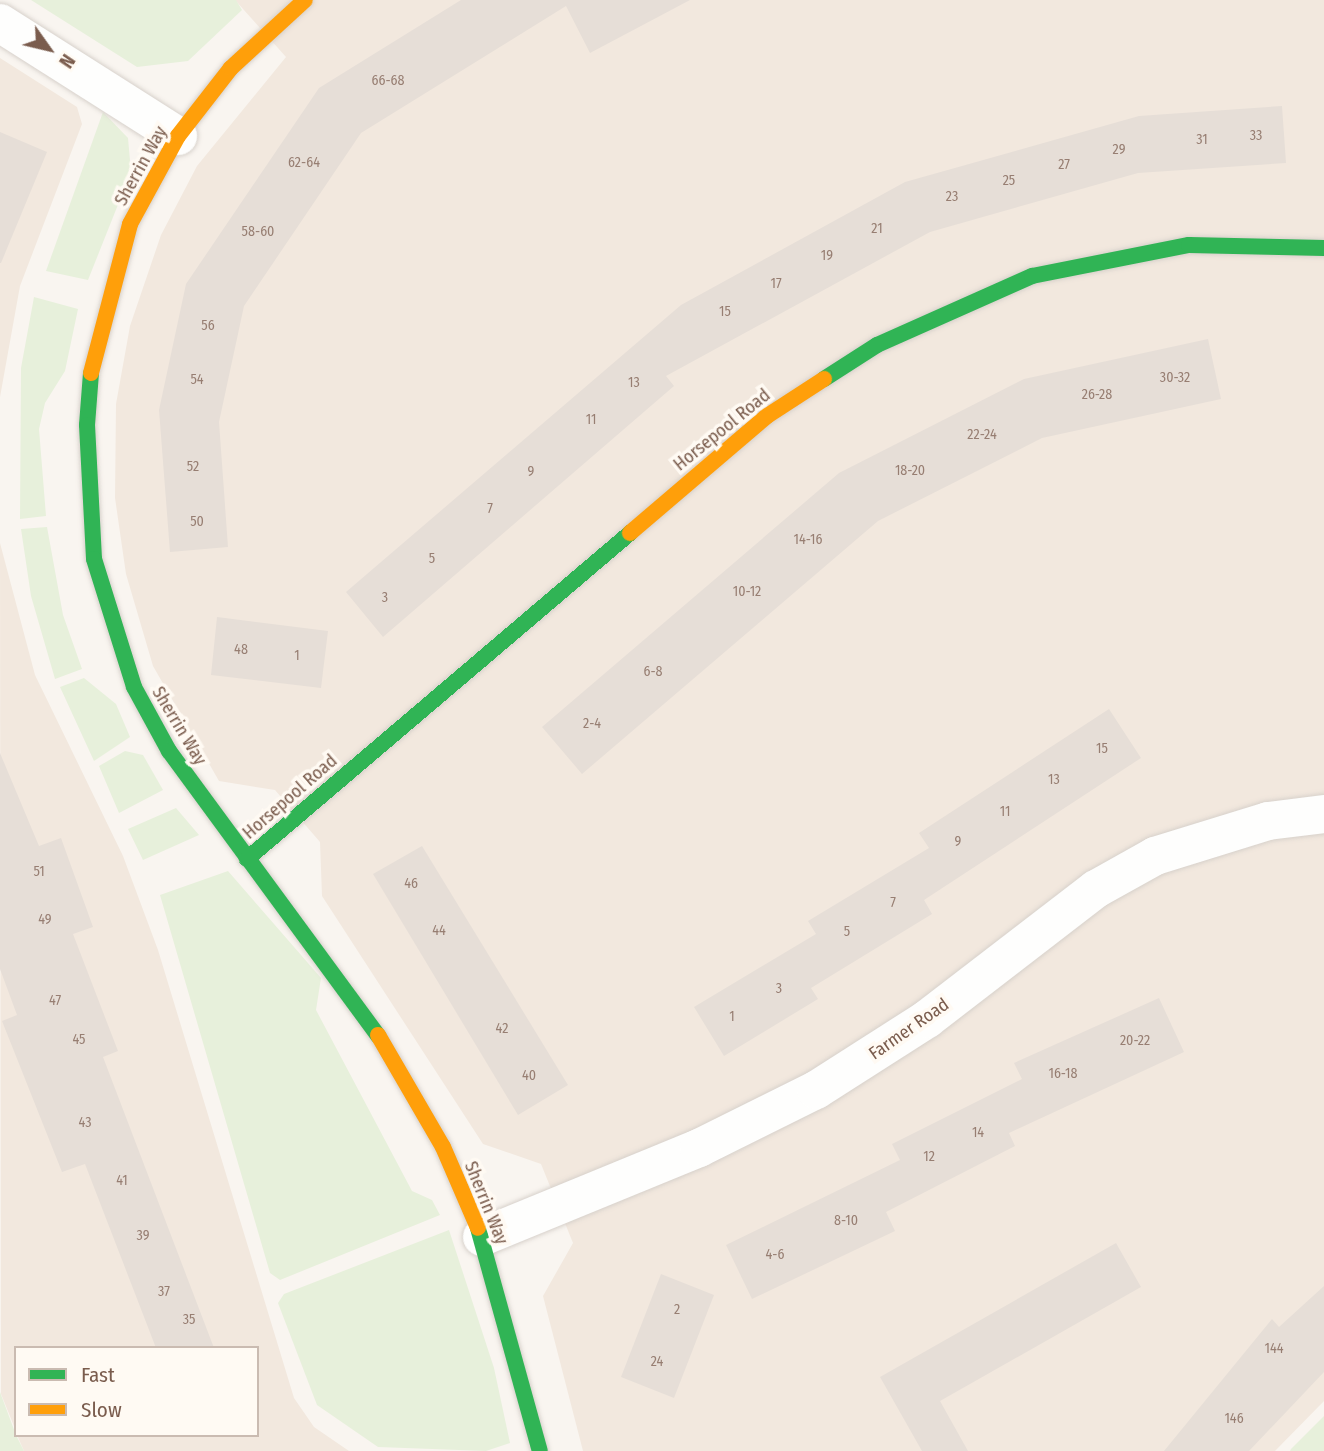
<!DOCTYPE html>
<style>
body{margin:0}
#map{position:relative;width:1324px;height:1451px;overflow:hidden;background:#f9f5f0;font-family:"Fira Sans Condensed",sans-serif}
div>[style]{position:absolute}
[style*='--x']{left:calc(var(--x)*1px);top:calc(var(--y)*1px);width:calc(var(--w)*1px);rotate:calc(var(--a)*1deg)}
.residential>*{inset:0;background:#f2e8de}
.green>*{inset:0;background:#e7f0db}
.building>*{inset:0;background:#e6ded7}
.roads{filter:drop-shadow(0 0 2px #d7d1cb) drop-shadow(0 0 2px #d7d1cb)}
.street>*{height:38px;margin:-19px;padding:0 19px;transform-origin:19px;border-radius:19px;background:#fefefd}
.fast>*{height:16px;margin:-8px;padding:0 8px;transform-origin:8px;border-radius:8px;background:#30b455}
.slow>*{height:16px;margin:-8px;padding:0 8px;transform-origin:8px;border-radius:8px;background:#ff9f0a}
span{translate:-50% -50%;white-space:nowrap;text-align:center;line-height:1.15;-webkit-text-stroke:7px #fffaf3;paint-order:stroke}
.number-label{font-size:14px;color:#977e72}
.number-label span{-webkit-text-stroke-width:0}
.street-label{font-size:18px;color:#7a5c4d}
.legend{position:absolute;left:14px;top:1346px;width:245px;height:91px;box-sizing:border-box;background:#fffaf3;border:2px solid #cabbb1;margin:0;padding:9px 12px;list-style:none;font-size:21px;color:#7a5c4d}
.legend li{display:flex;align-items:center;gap:14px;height:35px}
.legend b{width:35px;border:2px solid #cabbb1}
.north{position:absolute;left:14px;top:14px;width:70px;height:70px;-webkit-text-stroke:5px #fffaf3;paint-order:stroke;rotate:124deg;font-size:19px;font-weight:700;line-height:28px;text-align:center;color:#7a5c4d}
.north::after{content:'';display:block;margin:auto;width:24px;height:32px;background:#7a5c4d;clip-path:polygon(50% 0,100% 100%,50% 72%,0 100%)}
</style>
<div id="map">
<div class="residential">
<div style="clip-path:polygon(235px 0,1324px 0,1324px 1401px,1275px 1451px,583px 1451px,543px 1296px,573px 1243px,541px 1164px,483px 1144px,322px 896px,320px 842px,275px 790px,219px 781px,153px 666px,126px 574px,115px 498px,116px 404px,130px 326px,161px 235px,197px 166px,286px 57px)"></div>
<div style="clip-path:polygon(0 58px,77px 107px,82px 124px,20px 286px,0 397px)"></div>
<div style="clip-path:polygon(0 543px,35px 675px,123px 856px,158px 950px,294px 1398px,314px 1427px,349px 1451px,24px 1451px,17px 1435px,257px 1435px,257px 1348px,16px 1348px,16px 1431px,1px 1394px)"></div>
</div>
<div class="green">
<div style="clip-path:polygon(31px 0,236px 0,242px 10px,188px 61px,137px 67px)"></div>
<div style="clip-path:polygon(103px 112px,128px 138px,131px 172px,88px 280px,46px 271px)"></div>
<div style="clip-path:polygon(34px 297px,78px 309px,65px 371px,45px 403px,39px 429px,46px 516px,20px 519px,21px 368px)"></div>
<div style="clip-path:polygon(47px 527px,63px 615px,82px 669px,55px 679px,31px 596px,21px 529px)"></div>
<div style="clip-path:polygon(84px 678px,116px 704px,130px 737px,94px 761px,60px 687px)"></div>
<div style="clip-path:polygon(125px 751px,143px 755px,163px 790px,119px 813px,99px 766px)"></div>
<div style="clip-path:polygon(176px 808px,199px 835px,143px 860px,128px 829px)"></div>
<div style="clip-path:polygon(228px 871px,321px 978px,316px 1010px,412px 1191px,432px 1200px,440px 1215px,280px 1280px,270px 1273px,160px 895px)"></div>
<div style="clip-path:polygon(449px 1230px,494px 1368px,510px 1443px,486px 1451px,378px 1447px,317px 1405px,278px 1303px,284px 1294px)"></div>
<div style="clip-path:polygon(0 1392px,16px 1435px,24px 1451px,0 1451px)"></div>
<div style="clip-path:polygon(1324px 1416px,1324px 1451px,1290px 1451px,1291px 1449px)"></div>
</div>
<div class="building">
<div style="clip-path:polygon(461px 0,690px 0,590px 53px,566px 6px,361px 133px,244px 306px,219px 422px,228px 547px,170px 552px,159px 410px,186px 284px,319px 88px)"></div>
<div style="clip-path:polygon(1282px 106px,1286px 163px,1138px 173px,930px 232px,666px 376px,674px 386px,383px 637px,346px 592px,681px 305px,905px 182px,1139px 116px)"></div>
<div style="clip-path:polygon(0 132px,47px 152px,1px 263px,0 263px)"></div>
<div style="clip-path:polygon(1208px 339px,1221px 399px,1042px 438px,878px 521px,582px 774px,542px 727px,839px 473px,1024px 379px)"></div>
<div style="clip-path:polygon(217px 617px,328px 631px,321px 688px,211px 675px)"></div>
<div style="clip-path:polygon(1109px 709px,1141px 758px,924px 900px,932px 914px,811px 988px,818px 999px,724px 1056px,694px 1007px,816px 934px,808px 921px,929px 848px,919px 833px)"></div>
<div style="clip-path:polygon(0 753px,39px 846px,61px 838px,93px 927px,73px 934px,118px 1051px,103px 1057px,214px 1348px,156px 1348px,85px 1164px,62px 1172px,2px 1021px,17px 1015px,0 969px)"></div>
<div style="clip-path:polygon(422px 846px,568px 1085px,518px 1115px,373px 874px)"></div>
<div style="clip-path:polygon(1159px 998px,1184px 1052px,1009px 1133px,1015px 1146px,886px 1212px,895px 1231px,752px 1299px,726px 1245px,900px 1160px,892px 1144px,1022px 1079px,1014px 1063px)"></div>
<div style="clip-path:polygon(1116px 1243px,1141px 1287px,940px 1401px,968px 1451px,922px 1451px,880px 1377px)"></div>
<div style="clip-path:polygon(661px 1274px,714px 1295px,674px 1398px,621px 1377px)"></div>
<div style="clip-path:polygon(1324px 1286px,1324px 1372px,1249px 1451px,1164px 1451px,1272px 1319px,1279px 1327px)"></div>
</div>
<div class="roads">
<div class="street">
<div style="--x:0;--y:23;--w:211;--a:32.4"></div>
<div style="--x:482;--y:1237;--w:235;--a:-22.3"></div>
<div style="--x:699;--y:1148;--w:131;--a:-26.4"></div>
<div style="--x:816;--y:1090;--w:132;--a:-32.6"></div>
<div style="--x:927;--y:1019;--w:213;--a:-37.6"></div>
<div style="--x:1096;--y:889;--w:68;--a:-29.2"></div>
<div style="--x:1155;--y:856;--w:118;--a:-17.2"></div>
<div style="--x:1268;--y:821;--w:56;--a:-7.1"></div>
</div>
<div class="fast">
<div style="--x:91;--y:373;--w:52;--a:94.4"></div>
<div style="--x:87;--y:425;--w:134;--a:87"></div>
<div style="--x:94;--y:559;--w:134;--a:72.6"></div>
<div style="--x:134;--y:687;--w:73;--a:61.3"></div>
<div style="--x:169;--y:751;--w:353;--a:53.7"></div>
<div style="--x:824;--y:379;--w:63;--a:-32.7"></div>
<div style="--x:877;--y:345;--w:170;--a:-24"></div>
<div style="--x:1032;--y:276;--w:160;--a:-11.2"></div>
<div style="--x:1189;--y:245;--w:135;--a:1.3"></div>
<div style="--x:247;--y:859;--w:503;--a:-40.4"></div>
<div style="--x:478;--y:1228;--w:231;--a:74.5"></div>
</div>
<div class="slow">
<div style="--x:91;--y:373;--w:154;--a:-75.3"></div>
<div style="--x:130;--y:224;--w:100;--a:-61.4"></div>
<div style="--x:178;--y:136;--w:86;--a:-52.1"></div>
<div style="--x:231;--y:68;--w:100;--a:-42.6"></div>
<div style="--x:630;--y:533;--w:180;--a:-40.5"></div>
<div style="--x:767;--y:416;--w:68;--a:-33"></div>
<div style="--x:378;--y:1035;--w:129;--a:59.9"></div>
<div style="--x:443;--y:1147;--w:88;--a:66.6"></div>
</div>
</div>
<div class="number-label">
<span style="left:388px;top:81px">66-68</span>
<span style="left:1256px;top:136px">33</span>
<span style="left:1202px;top:140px">31</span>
<span style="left:1119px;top:150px">29</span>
<span style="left:304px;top:163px">62-64</span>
<span style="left:1064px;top:165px">27</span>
<span style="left:1009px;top:181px">25</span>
<span style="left:952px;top:197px">23</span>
<span style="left:877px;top:229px">21</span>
<span style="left:258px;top:232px">58-60</span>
<span style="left:827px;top:256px">19</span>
<span style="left:776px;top:284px">17</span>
<span style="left:725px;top:312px">15</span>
<span style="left:208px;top:326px">56</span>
<span style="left:1175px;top:378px">30-32</span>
<span style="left:197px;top:380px">54</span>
<span style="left:634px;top:383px">13</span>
<span style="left:1097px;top:395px">26-28</span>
<span style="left:591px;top:420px">11</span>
<span style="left:982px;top:435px">22-24</span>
<span style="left:193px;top:467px">52</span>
<span style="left:910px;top:471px">18-20</span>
<span style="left:531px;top:472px">9</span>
<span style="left:490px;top:509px">7</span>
<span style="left:197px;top:522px">50</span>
<span style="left:808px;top:540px">14-16</span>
<span style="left:432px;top:559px">5</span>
<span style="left:747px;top:592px">10-12</span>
<span style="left:385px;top:598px">3</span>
<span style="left:241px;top:650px">48</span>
<span style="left:297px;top:656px">1</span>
<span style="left:653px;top:672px">6-8</span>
<span style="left:592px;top:724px">2-4</span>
<span style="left:1102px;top:749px">15</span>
<span style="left:1054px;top:780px">13</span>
<span style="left:1005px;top:812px">11</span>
<span style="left:958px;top:842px">9</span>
<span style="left:39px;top:872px">51</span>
<span style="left:411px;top:884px">46</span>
<span style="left:893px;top:903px">7</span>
<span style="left:45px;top:920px">49</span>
<span style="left:439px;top:931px">44</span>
<span style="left:847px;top:932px">5</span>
<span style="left:779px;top:989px">3</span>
<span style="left:55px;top:1001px">47</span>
<span style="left:732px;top:1017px">1</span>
<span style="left:502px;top:1029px">42</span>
<span style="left:79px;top:1040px">45</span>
<span style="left:1135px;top:1041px">20-22</span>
<span style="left:1063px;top:1074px">16-18</span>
<span style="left:529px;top:1076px">40</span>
<span style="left:85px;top:1123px">43</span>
<span style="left:978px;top:1133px">14</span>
<span style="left:929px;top:1157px">12</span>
<span style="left:122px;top:1181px">41</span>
<span style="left:846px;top:1221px">8-10</span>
<span style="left:143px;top:1236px">39</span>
<span style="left:775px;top:1255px">4-6</span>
<span style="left:164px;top:1292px">37</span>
<span style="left:677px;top:1310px">2</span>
<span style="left:189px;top:1320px">35</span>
<span style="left:1274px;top:1349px">144</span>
<span style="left:657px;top:1362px">24</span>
<span style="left:1234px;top:1419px">146</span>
</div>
<div class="street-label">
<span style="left:141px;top:166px;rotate:-61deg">Sherrin Way</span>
<span style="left:722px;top:430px;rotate:-39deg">Horsepool Road</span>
<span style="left:179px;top:726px;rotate:59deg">Sherrin Way</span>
<span style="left:290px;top:797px;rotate:-41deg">Horsepool Road</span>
<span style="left:909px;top:1029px;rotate:-35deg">Farmer Road</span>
<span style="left:486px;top:1203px;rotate:68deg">Sherrin Way</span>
</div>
<ul class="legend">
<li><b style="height:9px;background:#30b455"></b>Fast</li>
<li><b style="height:9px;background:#ff9f0a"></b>Slow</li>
</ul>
<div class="north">N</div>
</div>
